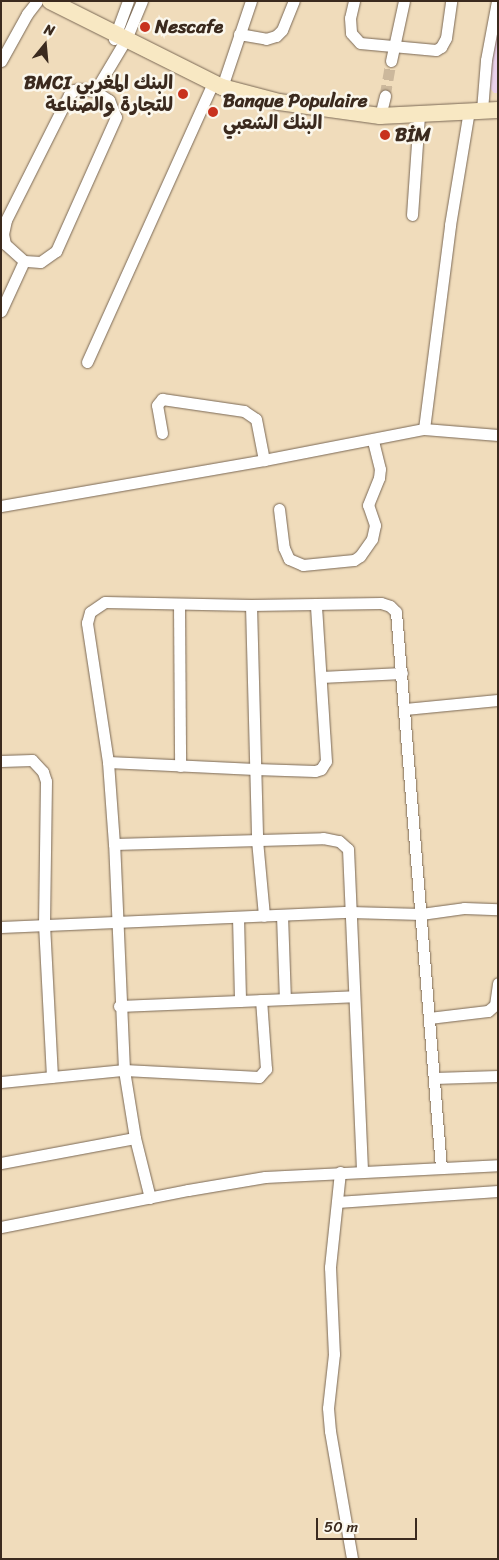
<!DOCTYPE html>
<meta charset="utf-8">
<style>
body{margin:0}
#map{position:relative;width:499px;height:1560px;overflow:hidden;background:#f0dcbb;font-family:Sriracha,"Playpen Sans Arabic",sans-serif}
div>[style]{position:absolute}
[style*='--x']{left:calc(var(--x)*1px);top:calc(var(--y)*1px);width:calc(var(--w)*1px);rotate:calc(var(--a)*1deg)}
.built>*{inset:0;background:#ebd1ec}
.street-tunnel>*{height:11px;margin-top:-5.5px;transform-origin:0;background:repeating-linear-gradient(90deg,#ccb89c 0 11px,transparent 0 16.5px)}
.roads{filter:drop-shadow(0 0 1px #7a6855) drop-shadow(0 0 1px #7a6855)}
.street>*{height:11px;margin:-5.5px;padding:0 5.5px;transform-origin:5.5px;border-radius:5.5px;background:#fff}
.secondary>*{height:16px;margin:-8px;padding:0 8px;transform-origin:8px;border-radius:8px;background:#f8e8c3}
.dots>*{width:14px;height:14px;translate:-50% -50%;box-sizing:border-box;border:2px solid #fbf7ec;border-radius:50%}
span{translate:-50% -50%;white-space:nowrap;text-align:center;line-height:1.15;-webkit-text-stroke:5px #fbf7ec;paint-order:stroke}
.poi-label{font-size:19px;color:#3b2a1e;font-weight:700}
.left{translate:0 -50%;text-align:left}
.right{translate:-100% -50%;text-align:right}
.frame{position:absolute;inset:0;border:2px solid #3b2a1e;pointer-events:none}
.north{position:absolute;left:20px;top:20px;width:50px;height:50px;-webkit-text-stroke:4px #fbf7ec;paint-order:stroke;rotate:17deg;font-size:14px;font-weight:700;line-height:20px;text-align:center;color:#3b2a1e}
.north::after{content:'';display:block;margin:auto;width:18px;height:22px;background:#3b2a1e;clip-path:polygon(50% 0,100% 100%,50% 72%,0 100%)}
.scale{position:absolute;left:316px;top:1518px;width:101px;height:22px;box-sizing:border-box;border:2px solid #3b2a1e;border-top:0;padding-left:6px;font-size:15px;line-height:18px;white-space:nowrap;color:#3b2a1e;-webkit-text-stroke:4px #fbf7ec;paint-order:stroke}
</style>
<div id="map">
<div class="built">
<div style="clip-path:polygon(498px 7px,498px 93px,494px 93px,486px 83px)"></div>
</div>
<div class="street-tunnel">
<div style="--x:385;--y:96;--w:36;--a:-80"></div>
</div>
<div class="roads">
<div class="street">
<div style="--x:354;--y:1;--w:17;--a:103"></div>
<div style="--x:350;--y:18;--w:15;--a:86"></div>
<div style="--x:351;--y:33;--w:13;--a:48"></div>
<div style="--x:360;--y:43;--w:76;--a:5.3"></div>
<div style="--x:436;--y:50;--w:6;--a:-31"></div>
<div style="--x:441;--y:47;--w:10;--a:-61"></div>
<div style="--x:446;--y:38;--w:37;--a:-82"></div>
<div style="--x:239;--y:34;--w:27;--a:10"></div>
<div style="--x:266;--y:39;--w:10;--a:-17"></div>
<div style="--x:276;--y:36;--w:8;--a:-45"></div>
<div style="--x:282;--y:30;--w:31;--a:-68"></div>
<div style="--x:114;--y:39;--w:40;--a:-69.8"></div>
<div style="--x:1;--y:61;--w:54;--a:-61"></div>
<div style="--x:27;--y:14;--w:16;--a:-52"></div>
<div style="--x:391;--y:61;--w:61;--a:-77.8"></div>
<div style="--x:222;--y:87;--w:91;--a:-71.4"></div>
<div style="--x:81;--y:89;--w:14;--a:8"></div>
<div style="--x:95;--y:91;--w:17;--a:33"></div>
<div style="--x:109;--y:100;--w:18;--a:68"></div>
<div style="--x:116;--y:117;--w:147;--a:114.1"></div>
<div style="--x:56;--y:251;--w:19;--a:145"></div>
<div style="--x:40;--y:262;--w:16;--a:-176"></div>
<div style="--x:24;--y:261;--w:25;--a:-138"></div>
<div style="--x:5;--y:244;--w:10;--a:-101"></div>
<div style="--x:3;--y:234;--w:14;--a:-78"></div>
<div style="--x:6;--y:220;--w:140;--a:-63.3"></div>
<div style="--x:69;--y:95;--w:7;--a:-45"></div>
<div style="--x:74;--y:90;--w:7;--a:-8"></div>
<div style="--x:95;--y:91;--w:61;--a:-59.2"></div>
<div style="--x:126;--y:39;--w:41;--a:-67.2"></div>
<div style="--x:482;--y:110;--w:50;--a:-85.4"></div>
<div style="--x:486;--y:60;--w:60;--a:-79.4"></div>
<div style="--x:380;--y:116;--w:21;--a:-76"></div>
<div style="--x:412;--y:215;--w:101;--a:-86"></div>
<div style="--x:1;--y:311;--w:55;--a:-65.3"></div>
<div style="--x:87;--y:362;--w:306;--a:-65.7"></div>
<div style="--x:424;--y:429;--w:206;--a:-82.7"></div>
<div style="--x:450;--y:225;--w:117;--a:-80.6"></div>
<div style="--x:162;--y:433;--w:28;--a:-100"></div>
<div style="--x:157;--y:405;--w:8;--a:-50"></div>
<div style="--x:162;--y:399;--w:83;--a:8.3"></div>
<div style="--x:244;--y:411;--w:14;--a:34"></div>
<div style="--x:256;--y:419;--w:42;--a:79"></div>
<div style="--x:1;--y:506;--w:267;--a:-9.9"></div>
<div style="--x:264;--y:460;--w:163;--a:-11"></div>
<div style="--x:424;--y:429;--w:74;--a:4.6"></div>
<div style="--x:279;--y:509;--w:39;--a:83"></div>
<div style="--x:284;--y:548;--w:12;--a:66"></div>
<div style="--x:289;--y:559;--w:15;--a:23"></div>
<div style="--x:303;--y:565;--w:51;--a:-5.6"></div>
<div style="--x:354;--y:560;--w:7;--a:-34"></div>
<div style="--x:360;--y:556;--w:21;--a:-55"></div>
<div style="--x:372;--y:539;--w:14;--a:-78"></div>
<div style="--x:375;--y:525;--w:21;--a:-109"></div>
<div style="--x:368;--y:505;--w:29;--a:-68"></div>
<div style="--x:379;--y:478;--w:9;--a:-84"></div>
<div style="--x:380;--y:469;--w:30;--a:-104"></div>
<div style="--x:179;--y:604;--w:162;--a:89.6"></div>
<div style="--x:251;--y:605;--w:235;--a:88.5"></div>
<div style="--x:257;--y:840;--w:76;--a:84.7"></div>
<div style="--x:321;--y:677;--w:81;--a:-2.8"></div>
<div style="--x:405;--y:709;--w:93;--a:-5.5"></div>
<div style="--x:1;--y:761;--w:31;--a:-2"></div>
<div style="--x:32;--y:760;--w:16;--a:47"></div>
<div style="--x:43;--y:772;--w:9;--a:72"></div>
<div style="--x:46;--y:781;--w:143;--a:90.8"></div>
<div style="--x:44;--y:924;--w:153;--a:87"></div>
<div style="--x:108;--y:762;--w:147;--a:2.7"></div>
<div style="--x:255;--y:769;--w:60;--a:1.9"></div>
<div style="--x:315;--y:771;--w:6;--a:-18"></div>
<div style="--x:321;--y:769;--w:9;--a:-58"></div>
<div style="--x:326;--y:761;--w:156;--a:-93.7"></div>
<div style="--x:114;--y:844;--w:209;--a:-1.6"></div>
<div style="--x:323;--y:838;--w:16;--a:11"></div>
<div style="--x:339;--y:841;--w:12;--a:42"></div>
<div style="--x:348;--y:849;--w:323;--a:87.5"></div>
<div style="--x:282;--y:915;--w:84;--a:88"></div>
<div style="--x:238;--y:917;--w:84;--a:88.6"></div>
<div style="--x:1;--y:927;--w:349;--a:-2.5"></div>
<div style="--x:350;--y:912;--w:71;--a:1.6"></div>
<div style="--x:421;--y:914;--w:43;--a:-7.9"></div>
<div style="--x:464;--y:908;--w:34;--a:2"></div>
<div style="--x:119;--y:1006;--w:235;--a:-2.4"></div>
<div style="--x:429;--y:1018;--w:59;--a:-6.8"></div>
<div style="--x:488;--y:1011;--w:9;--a:-41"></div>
<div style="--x:495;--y:1005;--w:22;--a:-82"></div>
<div style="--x:434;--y:1078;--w:64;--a:-1.8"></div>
<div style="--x:1;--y:1082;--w:124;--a:-5.6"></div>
<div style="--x:124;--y:1070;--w:135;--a:3"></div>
<div style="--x:259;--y:1077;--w:11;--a:-49"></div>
<div style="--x:266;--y:1069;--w:69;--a:-94.1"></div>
<div style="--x:1;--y:1163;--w:136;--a:-10.6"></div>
<div style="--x:340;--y:1172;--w:96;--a:96"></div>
<div style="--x:330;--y:1267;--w:87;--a:87.4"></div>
<div style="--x:334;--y:1354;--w:54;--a:96.3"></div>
<div style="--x:328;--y:1408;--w:23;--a:85"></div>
<div style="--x:330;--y:1431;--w:130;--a:80.2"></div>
<div style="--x:150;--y:1198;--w:62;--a:-104"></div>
<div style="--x:135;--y:1138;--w:69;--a:-99.2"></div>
<div style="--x:124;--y:1070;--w:226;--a:-92.5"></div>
<div style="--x:114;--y:844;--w:82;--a:-94.2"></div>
<div style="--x:108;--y:762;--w:141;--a:-98.6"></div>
<div style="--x:87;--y:623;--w:11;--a:-75"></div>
<div style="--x:90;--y:612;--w:18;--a:-34"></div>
<div style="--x:105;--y:602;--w:146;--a:1.2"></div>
<div style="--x:251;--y:605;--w:130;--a:-0.9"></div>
<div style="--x:381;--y:603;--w:9;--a:18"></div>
<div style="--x:390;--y:606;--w:8;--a:45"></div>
<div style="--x:396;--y:612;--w:558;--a:85.37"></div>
<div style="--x:337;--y:1202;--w:161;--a:-3.9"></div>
<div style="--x:1;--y:1227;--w:191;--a:-11.2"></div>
<div style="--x:188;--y:1190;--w:78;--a:-9.6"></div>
<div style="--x:265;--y:1177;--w:233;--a:-2.9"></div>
</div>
<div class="secondary">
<div style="--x:50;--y:1;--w:192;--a:26.6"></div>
<div style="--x:222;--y:87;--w:59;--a:14.7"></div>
<div style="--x:279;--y:102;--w:102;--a:7.9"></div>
<div style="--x:380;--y:116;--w:118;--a:-2.9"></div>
</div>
</div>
<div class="dots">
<div style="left:145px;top:27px;background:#c8321e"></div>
<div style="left:183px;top:94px;background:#c8321e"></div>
<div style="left:213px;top:112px;background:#c8321e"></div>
<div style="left:385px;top:135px;background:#c8321e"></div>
</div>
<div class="poi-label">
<span class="left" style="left:155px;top:27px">Nescafe</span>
<span class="right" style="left:173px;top:94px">BMCI البنك المغربي<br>للتجارة والصناعة</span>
<span class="left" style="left:223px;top:112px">Banque Populaire<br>البنك الشعبي</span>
<span class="left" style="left:395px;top:135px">BİM</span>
</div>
<div class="frame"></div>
<div class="north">N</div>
<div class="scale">50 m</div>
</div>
